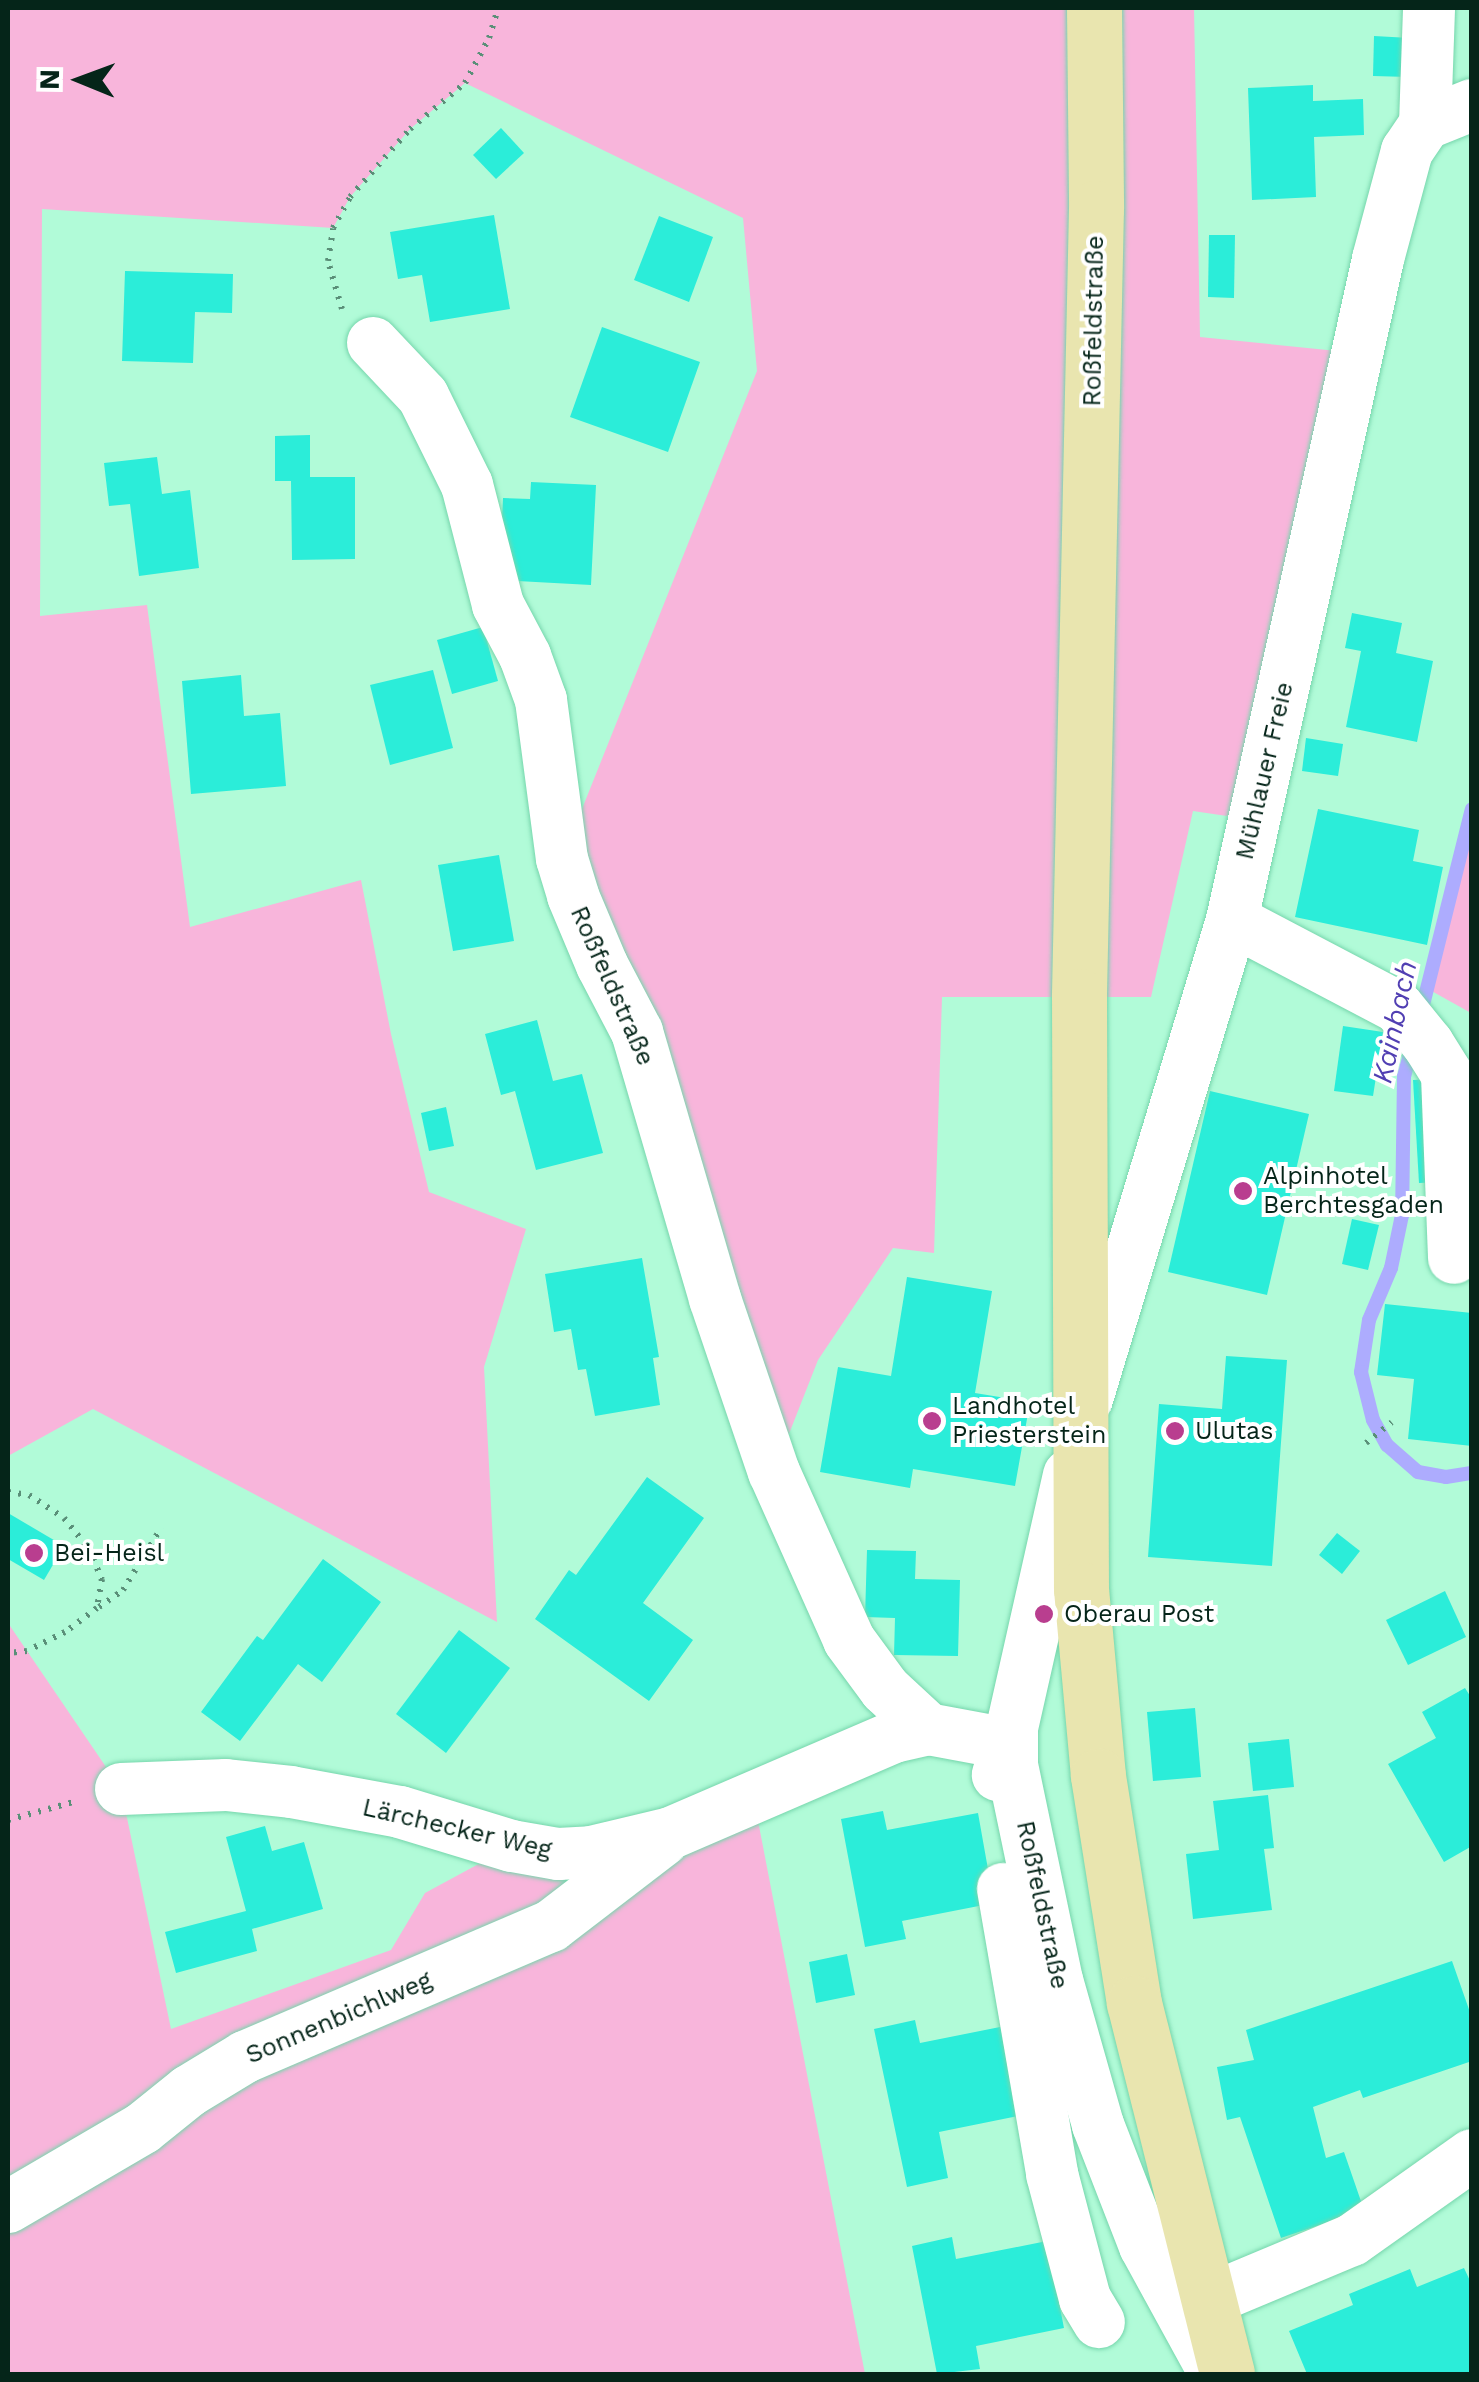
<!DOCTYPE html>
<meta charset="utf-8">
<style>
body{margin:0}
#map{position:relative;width:1479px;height:2382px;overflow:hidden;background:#b1fbd8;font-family:"Work Sans",sans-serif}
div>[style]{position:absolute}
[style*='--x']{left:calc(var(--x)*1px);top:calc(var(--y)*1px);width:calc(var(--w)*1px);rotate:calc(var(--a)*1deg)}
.green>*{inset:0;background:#f8b5db}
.stream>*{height:14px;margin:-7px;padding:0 7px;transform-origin:7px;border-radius:7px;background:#adacfe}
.building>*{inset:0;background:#2bedd9}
.path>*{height:6px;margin-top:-3px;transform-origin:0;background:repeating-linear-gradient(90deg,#5a8f78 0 2.5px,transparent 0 10.5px)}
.roads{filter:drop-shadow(0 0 2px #76d6ac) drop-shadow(0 0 2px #76d6ac)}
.minor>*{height:52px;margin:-26px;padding:0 26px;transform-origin:26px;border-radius:26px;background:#fff}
.major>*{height:55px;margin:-27.5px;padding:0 27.5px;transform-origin:27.5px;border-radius:27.5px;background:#e9e5af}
.dots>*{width:28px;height:28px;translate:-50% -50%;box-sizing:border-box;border:5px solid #fff;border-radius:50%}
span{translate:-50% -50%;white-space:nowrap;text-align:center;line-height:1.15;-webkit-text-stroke:8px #fff;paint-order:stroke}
.street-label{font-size:25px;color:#052519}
.poi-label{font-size:25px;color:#052519}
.left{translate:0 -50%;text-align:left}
.water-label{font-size:28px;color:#513fb3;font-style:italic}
.frame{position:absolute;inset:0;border:10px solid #052519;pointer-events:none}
.north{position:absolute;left:30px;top:30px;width:100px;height:100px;-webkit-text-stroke:8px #fff;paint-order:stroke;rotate:271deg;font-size:28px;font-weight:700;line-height:40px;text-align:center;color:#052519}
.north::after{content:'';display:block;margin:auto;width:35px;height:45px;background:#052519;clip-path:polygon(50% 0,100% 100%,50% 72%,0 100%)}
</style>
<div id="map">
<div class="green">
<div style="clip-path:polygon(8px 8px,1194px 8px,1200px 337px,1357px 353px,1254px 820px,1193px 811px,1151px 997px,942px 997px,934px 1253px,893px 1248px,818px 1360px,774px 1472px,562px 859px,757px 371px,743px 218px,465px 83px,410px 129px,350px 197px,333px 228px,42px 209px,40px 616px,147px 605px,190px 927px,361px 880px,391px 1034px,429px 1192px,526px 1229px,484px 1367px,497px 1622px,93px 1409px,8px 1456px)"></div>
<div style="clip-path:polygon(1471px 809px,1471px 1013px,1428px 989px)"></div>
<div style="clip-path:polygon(8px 1623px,121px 1789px,171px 2029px,391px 1950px,425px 1893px,512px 1846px,753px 1795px,865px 2374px,8px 2374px)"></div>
</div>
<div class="stream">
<div style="--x:1420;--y:1017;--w:214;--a:-76"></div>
<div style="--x:1412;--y:1047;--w:30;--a:105"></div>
<div style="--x:1404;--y:1076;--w:139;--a:90.8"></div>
<div style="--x:1402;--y:1215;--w:54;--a:101.7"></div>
<div style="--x:1391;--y:1268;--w:56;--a:112.9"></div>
<div style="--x:1369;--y:1320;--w:53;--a:98.7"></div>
<div style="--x:1361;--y:1372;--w:49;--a:76"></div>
<div style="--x:1373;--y:1420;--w:29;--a:61"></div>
<div style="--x:1387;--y:1445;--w:41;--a:41.1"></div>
<div style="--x:1418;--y:1472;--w:28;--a:10"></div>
<div style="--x:1446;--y:1477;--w:26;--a:-9"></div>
</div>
<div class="building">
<div style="clip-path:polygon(1374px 36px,1410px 38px,1409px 77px,1373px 76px)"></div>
<div style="clip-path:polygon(1313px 85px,1313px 101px,1363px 99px,1364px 135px,1314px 137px,1316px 197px,1252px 200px,1248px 88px)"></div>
<div style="clip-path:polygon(501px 128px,524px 153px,496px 179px,473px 155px)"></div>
<div style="clip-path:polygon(494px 215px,510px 309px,430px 322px,422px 275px,398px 279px,390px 232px)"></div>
<div style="clip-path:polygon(659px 216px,713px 237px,689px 302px,634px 280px)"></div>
<div style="clip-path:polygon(1209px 235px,1235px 235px,1234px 298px,1208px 297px)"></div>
<div style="clip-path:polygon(125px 271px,233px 274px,232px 313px,195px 312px,193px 363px,122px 361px)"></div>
<div style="clip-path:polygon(602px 327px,700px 362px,668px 452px,570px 417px)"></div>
<div style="clip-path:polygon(310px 435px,310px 477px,355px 477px,355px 559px,292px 560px,291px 481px,275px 481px,275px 436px)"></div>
<div style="clip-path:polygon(157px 457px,162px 494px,190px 490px,199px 568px,139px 576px,130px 504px,109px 506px,104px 463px)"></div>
<div style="clip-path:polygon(531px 482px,596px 485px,591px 585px,499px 580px,503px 498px,530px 499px)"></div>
<div style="clip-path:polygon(1352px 613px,1402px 623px,1396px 653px,1433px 661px,1417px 742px,1346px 727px,1361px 651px,1345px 648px)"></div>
<div style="clip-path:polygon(483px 627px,498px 681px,452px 694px,437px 640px)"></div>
<div style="clip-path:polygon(433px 670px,453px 748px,390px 765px,370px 685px)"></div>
<div style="clip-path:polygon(241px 675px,244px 716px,280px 713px,286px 786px,191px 794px,182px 681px)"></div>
<div style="clip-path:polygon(1306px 738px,1343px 744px,1338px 776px,1302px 771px)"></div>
<div style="clip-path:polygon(1318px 809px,1419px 830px,1413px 861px,1443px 867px,1427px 945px,1295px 917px)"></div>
<div style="clip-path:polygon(499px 855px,514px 941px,453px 951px,438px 865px)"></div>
<div style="clip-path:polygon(537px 1020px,553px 1081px,582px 1074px,603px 1153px,536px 1170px,515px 1091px,501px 1095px,485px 1034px)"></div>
<div style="clip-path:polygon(1343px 1026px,1383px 1032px,1373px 1096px,1334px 1091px)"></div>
<div style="clip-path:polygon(1434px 1079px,1439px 1182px,1419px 1183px,1413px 1080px)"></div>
<div style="clip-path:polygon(1210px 1091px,1309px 1114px,1267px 1295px,1168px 1272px)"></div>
<div style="clip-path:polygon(446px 1107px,454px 1146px,429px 1151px,421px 1113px)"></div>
<div style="clip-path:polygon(1352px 1219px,1379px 1225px,1368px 1270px,1342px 1264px)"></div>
<div style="clip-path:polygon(642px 1258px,659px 1357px,653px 1358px,660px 1405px,595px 1416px,586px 1369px,578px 1370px,571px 1329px,554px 1332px,545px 1274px)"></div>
<div style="clip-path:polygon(907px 1277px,992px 1291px,975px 1393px,1030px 1402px,1015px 1486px,913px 1469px,910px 1488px,820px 1472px,838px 1367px,891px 1376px)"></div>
<div style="clip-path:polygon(1385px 1304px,1472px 1313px,1472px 1446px,1408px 1439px,1414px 1379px,1377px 1375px)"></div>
<div style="clip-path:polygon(1226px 1356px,1287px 1360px,1272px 1566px,1148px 1557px,1159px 1404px,1222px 1409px)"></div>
<div style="clip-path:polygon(647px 1477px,704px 1518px,643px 1603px,693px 1640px,649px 1701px,535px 1619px,569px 1570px,576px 1575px)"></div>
<div style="clip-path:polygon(8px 1513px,64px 1546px,44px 1580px,8px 1559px)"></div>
<div style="clip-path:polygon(1337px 1533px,1360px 1551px,1342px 1574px,1319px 1555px)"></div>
<div style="clip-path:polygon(867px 1550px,916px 1551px,915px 1579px,960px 1580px,958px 1656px,894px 1655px,895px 1618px,865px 1617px)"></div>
<div style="clip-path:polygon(323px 1559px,381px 1602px,322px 1682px,298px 1664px,240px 1741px,201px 1712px,257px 1636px,263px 1640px)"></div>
<div style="clip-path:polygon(1445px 1591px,1466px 1637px,1408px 1665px,1386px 1620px)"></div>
<div style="clip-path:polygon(459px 1630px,510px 1668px,446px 1753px,396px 1714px)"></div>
<div style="clip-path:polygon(1465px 1688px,1472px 1699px,1472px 1846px,1444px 1862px,1388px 1764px,1436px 1738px,1422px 1712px)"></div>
<div style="clip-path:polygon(1195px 1708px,1201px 1777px,1153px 1781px,1147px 1712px)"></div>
<div style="clip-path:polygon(1289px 1739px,1294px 1787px,1253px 1791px,1248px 1743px)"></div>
<div style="clip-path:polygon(1268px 1795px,1274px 1848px,1264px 1849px,1272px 1910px,1193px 1919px,1186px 1854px,1219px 1850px,1213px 1801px)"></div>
<div style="clip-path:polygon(883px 1811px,887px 1830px,978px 1813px,994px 1903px,902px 1921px,906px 1939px,865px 1947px,841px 1819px)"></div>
<div style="clip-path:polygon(265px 1826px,272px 1851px,304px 1842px,323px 1909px,252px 1929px,257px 1951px,176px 1973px,165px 1932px,246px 1911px,226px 1837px)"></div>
<div style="clip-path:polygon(847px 1954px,855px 1995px,816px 2003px,809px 1962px)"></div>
<div style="clip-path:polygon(1452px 1961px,1472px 2018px,1472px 2061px,1363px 2098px,1360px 2090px,1313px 2107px,1326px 2158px,1344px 2152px,1364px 2210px,1281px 2238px,1240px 2117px,1227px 2120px,1217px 2067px,1254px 2060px,1246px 2030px)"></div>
<div style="clip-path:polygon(915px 2020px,920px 2043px,1010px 2025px,1028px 2114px,939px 2132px,948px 2178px,907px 2187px,874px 2029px)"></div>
<div style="clip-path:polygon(952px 2237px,956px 2259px,1047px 2241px,1064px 2328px,976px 2346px,980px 2369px,937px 2374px,912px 2246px)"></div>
<div style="clip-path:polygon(1464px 2268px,1472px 2285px,1472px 2374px,1307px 2374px,1289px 2331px,1353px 2305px,1349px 2294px,1410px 2269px,1417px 2287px)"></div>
</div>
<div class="path">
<div style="--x:342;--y:309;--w:50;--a:-106.3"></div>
<div style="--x:328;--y:261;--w:33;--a:-81"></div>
<div style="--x:333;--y:228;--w:35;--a:-61"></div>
<div style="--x:350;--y:197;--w:91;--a:-48.6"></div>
<div style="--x:410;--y:129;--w:72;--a:-39.9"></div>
<div style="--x:465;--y:83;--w:51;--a:-61.9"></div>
<div style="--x:489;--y:38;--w:31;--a:-73"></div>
<div style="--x:1367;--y:1205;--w:38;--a:-5"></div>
<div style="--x:1366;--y:1443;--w:33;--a:-39"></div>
<div style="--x:8;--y:1492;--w:21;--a:8"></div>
<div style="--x:29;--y:1495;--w:42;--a:33.3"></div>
<div style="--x:64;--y:1518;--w:40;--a:51"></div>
<div style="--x:89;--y:1549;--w:33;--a:67"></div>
<div style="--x:102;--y:1579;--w:29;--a:100"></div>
<div style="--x:97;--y:1608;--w:40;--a:143"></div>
<div style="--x:65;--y:1632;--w:42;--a:153.4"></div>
<div style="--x:27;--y:1651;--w:19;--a:174"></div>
<div style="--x:99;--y:1607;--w:29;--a:-35"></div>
<div style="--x:123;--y:1590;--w:73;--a:-58.5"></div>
<div style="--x:8;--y:1820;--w:72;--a:-15.4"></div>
</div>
<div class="roads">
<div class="minor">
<div style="--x:1425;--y:124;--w:51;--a:-22"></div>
<div style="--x:373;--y:343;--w:73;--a:46.7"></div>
<div style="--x:423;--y:396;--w:99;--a:63.7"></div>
<div style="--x:467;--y:485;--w:124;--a:75.5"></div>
<div style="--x:498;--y:605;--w:58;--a:62.1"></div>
<div style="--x:525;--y:656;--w:47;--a:70"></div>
<div style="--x:541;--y:700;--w:160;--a:82.5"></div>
<div style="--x:562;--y:859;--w:39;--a:73"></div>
<div style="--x:573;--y:896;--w:75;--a:67.2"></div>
<div style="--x:602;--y:965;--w:76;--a:62.4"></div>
<div style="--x:637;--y:1032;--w:278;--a:73.7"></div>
<div style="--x:715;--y:1299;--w:183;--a:71.2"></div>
<div style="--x:774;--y:1472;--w:184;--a:65.9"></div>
<div style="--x:849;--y:1640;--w:61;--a:53.7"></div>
<div style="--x:885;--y:1689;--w:59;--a:42.9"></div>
<div style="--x:1232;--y:920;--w:187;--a:27.7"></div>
<div style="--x:1398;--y:1007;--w:48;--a:51"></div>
<div style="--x:1428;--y:1044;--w:36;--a:58"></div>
<div style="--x:1447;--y:1075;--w:183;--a:87.8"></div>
<div style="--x:1087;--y:1399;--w:500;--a:-73.16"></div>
<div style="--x:1232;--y:920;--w:677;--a:-77.54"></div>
<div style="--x:1378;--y:259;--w:112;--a:-75"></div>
<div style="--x:1407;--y:151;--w:32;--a:-56"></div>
<div style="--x:1425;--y:124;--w:116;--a:-88"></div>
<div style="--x:1069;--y:1475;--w:259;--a:102.7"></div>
<div style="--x:1012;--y:1728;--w:37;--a:90"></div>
<div style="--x:1012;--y:1765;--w:220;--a:78.2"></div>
<div style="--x:1057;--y:1980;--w:151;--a:74.2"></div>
<div style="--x:1098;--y:2125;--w:130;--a:68.8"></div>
<div style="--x:1145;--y:2246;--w:146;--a:61.3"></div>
<div style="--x:121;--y:1789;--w:105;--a:-2.2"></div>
<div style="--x:226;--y:1785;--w:65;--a:6.1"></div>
<div style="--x:291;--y:1792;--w:111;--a:10.4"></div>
<div style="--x:400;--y:1812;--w:117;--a:16.9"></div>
<div style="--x:512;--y:1846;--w:47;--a:9.9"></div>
<div style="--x:558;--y:1854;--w:33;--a:-3"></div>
<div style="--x:591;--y:1852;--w:82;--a:-13.4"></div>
<div style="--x:671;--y:1833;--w:243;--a:-23.3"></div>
<div style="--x:894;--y:1737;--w:35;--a:-13"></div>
<div style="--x:928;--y:1729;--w:82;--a:10.5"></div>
<div style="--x:1009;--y:1744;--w:33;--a:110"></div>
<div style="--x:1003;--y:1889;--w:289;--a:80.2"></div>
<div style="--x:1052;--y:2174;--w:129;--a:75.2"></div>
<div style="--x:1085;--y:2299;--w:27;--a:59"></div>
<div style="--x:8;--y:2207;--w:156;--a:-30.3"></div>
<div style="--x:143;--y:2128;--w:59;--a:-38.8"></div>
<div style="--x:189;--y:2091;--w:66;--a:-31.3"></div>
<div style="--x:245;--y:2057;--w:333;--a:-23.2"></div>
<div style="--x:551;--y:1926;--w:141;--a:-37.5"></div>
<div style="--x:1206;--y:2301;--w:158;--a:-22.7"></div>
<div style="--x:1352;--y:2240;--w:147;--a:-35.3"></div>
</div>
<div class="major">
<div style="--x:1094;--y:8;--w:200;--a:89.4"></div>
<div style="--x:1096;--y:208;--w:788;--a:91.24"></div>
<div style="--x:1079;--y:996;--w:593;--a:89.81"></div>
<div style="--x:1081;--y:1589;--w:188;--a:84.8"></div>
<div style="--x:1098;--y:1776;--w:230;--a:81"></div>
<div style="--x:1134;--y:2003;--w:382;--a:75.9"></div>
</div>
</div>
<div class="dots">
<div style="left:1243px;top:1191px;background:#b93e8f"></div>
<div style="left:932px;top:1421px;background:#b93e8f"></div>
<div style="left:1175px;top:1431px;background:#b93e8f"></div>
<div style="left:34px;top:1553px;background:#b93e8f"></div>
<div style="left:1044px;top:1614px;background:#b93e8f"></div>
</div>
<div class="street-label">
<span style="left:1094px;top:321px;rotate:-89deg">Roßfeldstraße</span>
<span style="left:1265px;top:771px;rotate:-77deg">Mühlauer Freie</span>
<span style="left:612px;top:986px;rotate:66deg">Roßfeldstraße</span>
<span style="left:457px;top:1829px;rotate:13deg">Lärchecker Weg</span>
<span style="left:1042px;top:1905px;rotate:78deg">Roßfeldstraße</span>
<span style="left:339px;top:2018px;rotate:-23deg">Sonnenbichlweg</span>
</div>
<div class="poi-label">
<span class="left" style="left:1263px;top:1191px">Alpinhotel<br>Berchtesgaden</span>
<span class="left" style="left:952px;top:1421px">Landhotel<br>Priesterstein</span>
<span class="left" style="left:1195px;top:1431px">Ulutas</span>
<span class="left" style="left:54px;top:1553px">Bei-Heisl</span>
<span class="left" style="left:1064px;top:1614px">Oberau Post</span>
</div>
<div class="water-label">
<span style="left:1395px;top:1022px;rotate:-78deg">Kainbach</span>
</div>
<div class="frame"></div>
<div class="north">N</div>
</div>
